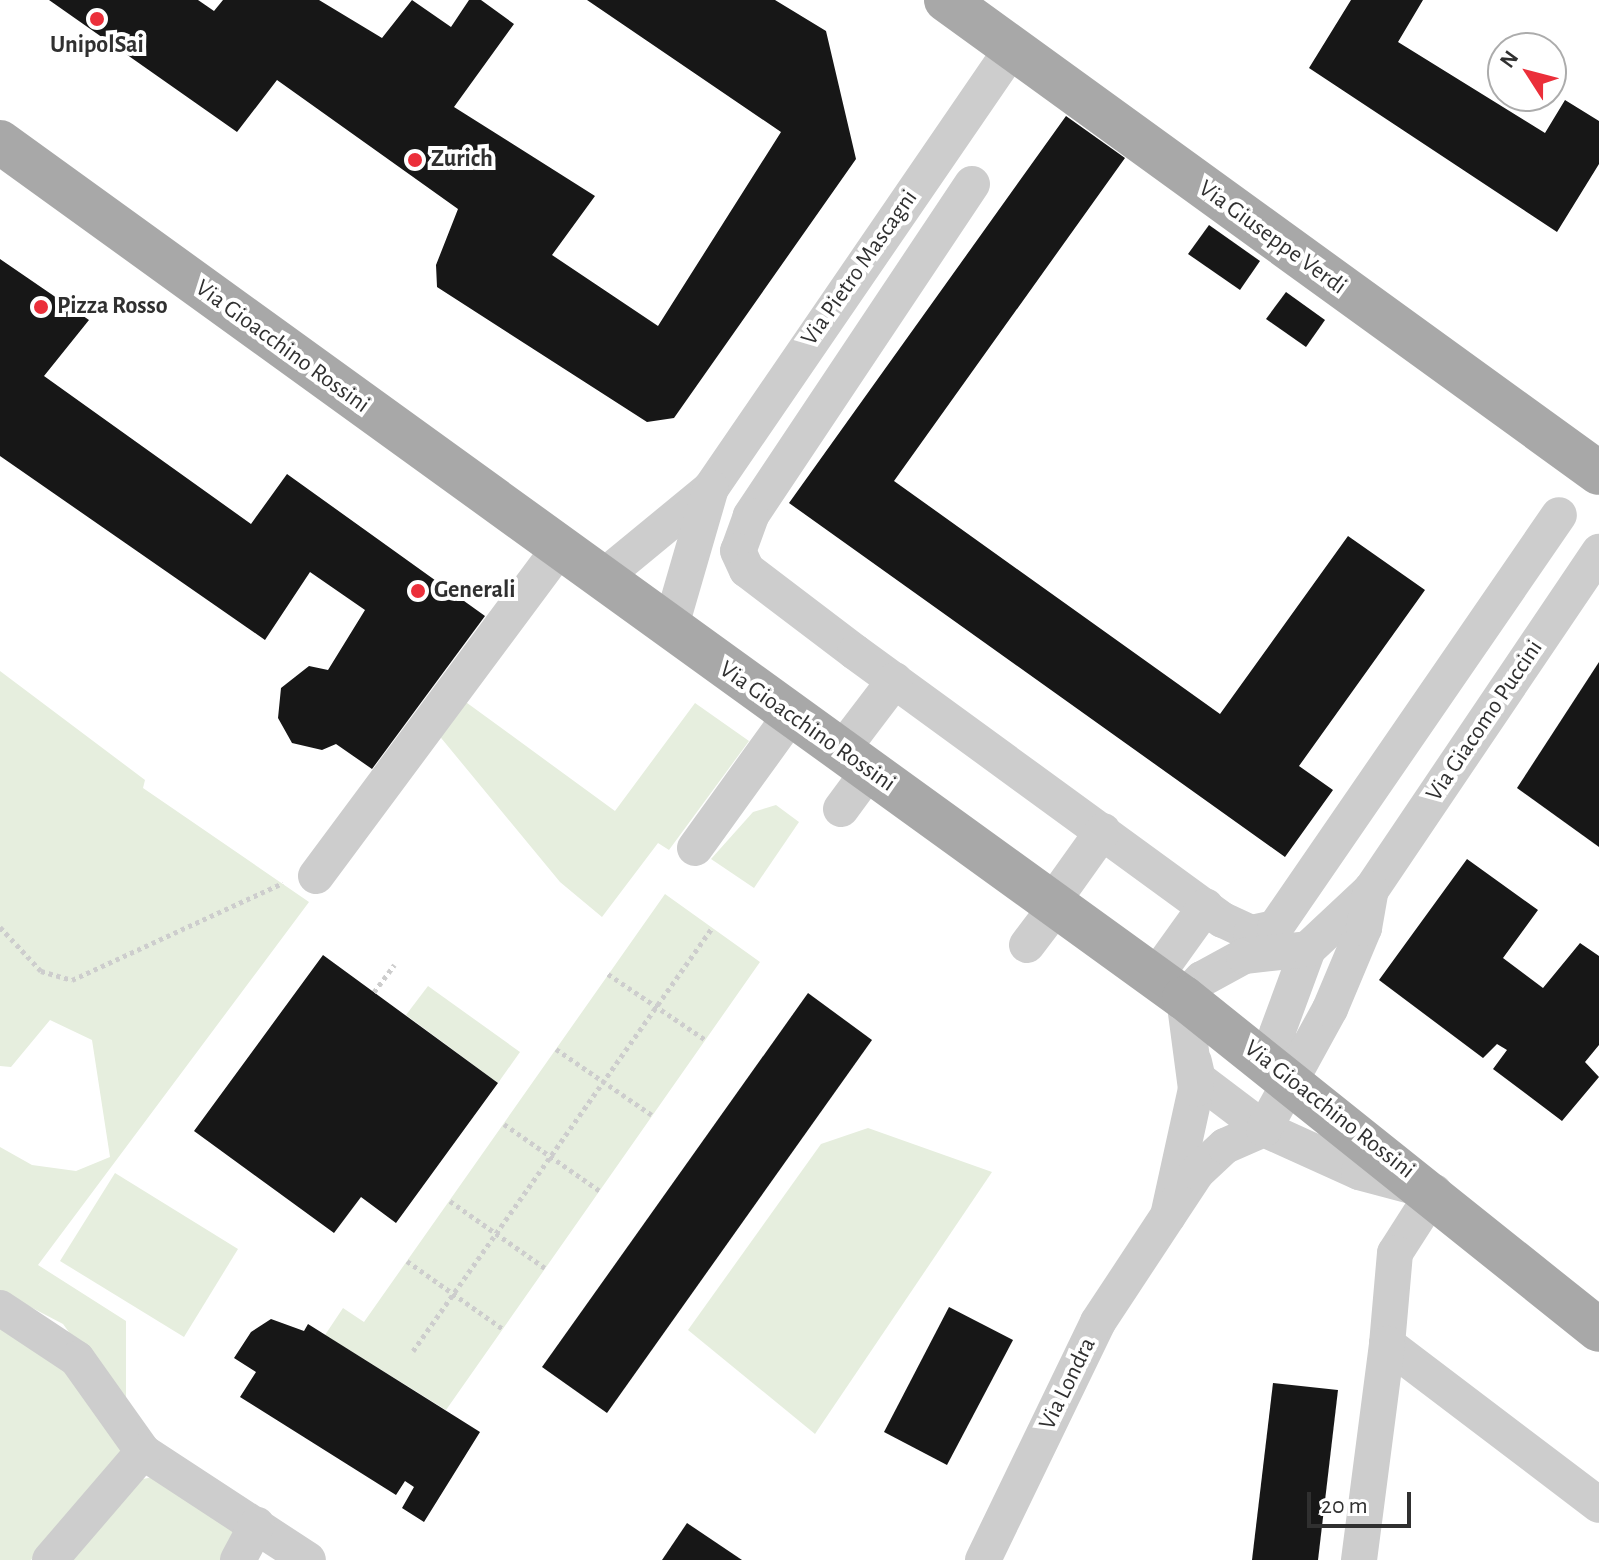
<!DOCTYPE html>
<style>
body{margin:0}
#map{position:relative;width:1599px;height:1560px;overflow:hidden;background:#fff;font-family:"Alegreya Sans",sans-serif}
div>[style]{position:absolute}
[style*='--x']{left:calc(var(--x)*1px);top:calc(var(--y)*1px);width:calc(var(--w)*1px);rotate:calc(var(--a)*1deg)}
.green>*{inset:0;background:#e6eede}
.building>*{inset:0;background:#171717}
.path>*{height:5px;margin-top:-2.5px;transform-origin:0;background:repeating-linear-gradient(90deg,#cdcdcd 0 4px,transparent 0 8px)}
.minor>*{height:36px;margin:-18px;padding:0 18px;transform-origin:18px;border-radius:18px;background:#cdcdcd}
.major>*{height:44px;margin:-22px;padding:0 22px;transform-origin:22px;border-radius:22px;background:#a8a8a8}
.dots>*{width:22px;height:22px;translate:-50% -50%;box-sizing:border-box;border:4px solid #fff;border-radius:50%}
span{translate:-50% -50%;white-space:nowrap;text-align:center;line-height:1.15;-webkit-text-stroke:8px #fff;paint-order:stroke}
.poi-label{font-size:24px;color:#303030;font-weight:700}
.left{translate:0 -50%;text-align:left}
.street-label{font-size:24px;color:#303030}
.north{position:absolute;left:1487px;top:32px;width:80px;height:80px;box-sizing:border-box;background:#fff;border:2px solid #acacac;border-radius:50%;rotate:306deg;font-size:22px;font-weight:700;line-height:32px;text-align:center;color:#303030}
.north::after{content:'';display:block;margin:auto;width:28px;height:36px;background:#eb2f3a;clip-path:polygon(50% 0,100% 100%,50% 72%,0 100%)}
.scale{position:absolute;left:1307px;top:1492px;width:104px;height:36px;box-sizing:border-box;border:4px solid #303030;border-top:0;padding-left:10px;font-size:24px;line-height:28px;white-space:nowrap;color:#303030;-webkit-text-stroke:6px #fff;paint-order:stroke}
</style>
<div id="map">
<div class="green">
<div style="clip-path:polygon(0 671px,145px 780px,143px 788px,309px 902px,38px 1265px,126px 1321px,126px 1410px,63px 1324px,0 1291px,0 1147px,32px 1165px,76px 1171px,110px 1157px,92px 1040px,50px 1020px,11px 1067px,0 1066px)"></div>
<div style="clip-path:polygon(463px 700px,615px 811px,695px 703px,749px 741px,669px 850px,658px 843px,602px 917px,560px 882px,437px 733px)"></div>
<div style="clip-path:polygon(776px 805px,799px 822px,754px 888px,711px 859px,753px 812px)"></div>
<div style="clip-path:polygon(665px 894px,760px 962px,446px 1410px,325px 1335px,343px 1308px,364px 1322px)"></div>
<div style="clip-path:polygon(428px 986px,520px 1052px,498px 1083px,406px 1015px)"></div>
<div style="clip-path:polygon(868px 1128px,992px 1172px,815px 1434px,688px 1330px,821px 1144px)"></div>
<div style="clip-path:polygon(115px 1173px,238px 1249px,184px 1337px,60px 1261px)"></div>
<div style="clip-path:polygon(0 1321px,63px 1365px,124px 1455px,31px 1560px,0 1560px)"></div>
<div style="clip-path:polygon(153px 1477px,240px 1535px,226px 1560px,59px 1560px,138px 1480px)"></div>
</div>
<div class="building">
<div style="clip-path:polygon(49px 0,198px 0,214px 11px,223px 0,319px 0,382px 38px,412px 0,451px 27px,469px 0,481px 0,514px 24px,454px 107px,595px 196px,552px 255px,658px 326px,781px 132px,587px 0,775px 0,826px 31px,856px 159px,674px 418px,647px 422px,437px 287px,436px 265px,458px 209px,277px 80px,237px 132px)"></div>
<div style="clip-path:polygon(1351px 0,1423px 0,1398px 42px,1545px 133px,1565px 100px,1599px 121px,1599px 164px,1557px 232px,1309px 68px)"></div>
<div style="clip-path:polygon(1066px 116px,1125px 158px,894px 481px,1220px 714px,1348px 536px,1425px 590px,1299px 766px,1333px 790px,1285px 857px,789px 503px)"></div>
<div style="clip-path:polygon(1209px 225px,1260px 261px,1240px 290px,1188px 254px)"></div>
<div style="clip-path:polygon(0 259px,89px 320px,44px 376px,251px 524px,287px 474px,485px 616px,372px 769px,336px 744px,322px 750px,292px 743px,278px 718px,281px 688px,309px 666px,328px 670px,365px 610px,310px 572px,265px 640px,0 456px)"></div>
<div style="clip-path:polygon(1286px 292px,1325px 320px,1306px 347px,1266px 319px)"></div>
<div style="clip-path:polygon(1599px 662px,1599px 847px,1517px 788px)"></div>
<div style="clip-path:polygon(1467px 859px,1538px 910px,1503px 958px,1543px 988px,1580px 943px,1599px 956px,1599px 1045px,1585px 1062px,1599px 1077px,1562px 1121px,1493px 1069px,1507px 1050px,1497px 1044px,1483px 1058px,1379px 980px)"></div>
<div style="clip-path:polygon(323px 955px,498px 1083px,396px 1223px,361px 1197px,334px 1233px,194px 1131px)"></div>
<div style="clip-path:polygon(808px 993px,872px 1040px,607px 1413px,542px 1367px)"></div>
<div style="clip-path:polygon(949px 1307px,1013px 1340px,947px 1465px,884px 1432px)"></div>
<div style="clip-path:polygon(271px 1319px,304px 1331px,308px 1324px,480px 1432px,424px 1522px,402px 1508px,414px 1487px,405px 1481px,396px 1495px,240px 1397px,256px 1372px,234px 1358px,251px 1332px)"></div>
<div style="clip-path:polygon(1273px 1383px,1338px 1390px,1318px 1560px,1252px 1560px)"></div>
<div style="clip-path:polygon(687px 1523px,742px 1560px,662px 1560px)"></div>
</div>
<div class="path">
<div style="--x:0;--y:927;--w:60;--a:47"></div>
<div style="--x:41;--y:971;--w:32;--a:16"></div>
<div style="--x:72;--y:980;--w:232;--a:-24.7"></div>
<div style="--x:608;--y:974;--w:118;--a:34"></div>
<div style="--x:374;--y:992;--w:34;--a:-53"></div>
<div style="--x:556;--y:1049;--w:116;--a:34.5"></div>
<div style="--x:504;--y:1124;--w:117;--a:34.9"></div>
<div style="--x:450;--y:1201;--w:116;--a:35.2"></div>
<div style="--x:407;--y:1261;--w:118;--a:35.3"></div>
<div style="--x:413;--y:1351;--w:518;--a:-54.75"></div>
</div>
<div class="minor">
<div style="--x:972;--y:184;--w:399;--a:123.7"></div>
<div style="--x:751;--y:516;--w:37;--a:110"></div>
<div style="--x:738;--y:551;--w:21;--a:65"></div>
<div style="--x:747;--y:570;--w:136;--a:37.2"></div>
<div style="--x:855;--y:652;--w:455;--a:36.1"></div>
<div style="--x:1223;--y:920;--w:31;--a:25"></div>
<div style="--x:1251;--y:933;--w:25;--a:-12"></div>
<div style="--x:1275;--y:928;--w:501;--a:-55.49"></div>
<div style="--x:602;--y:578;--w:141;--a:-39.5"></div>
<div style="--x:711;--y:488;--w:531;--a:-55.59"></div>
<div style="--x:670;--y:629;--w:147;--a:-73.8"></div>
<div style="--x:841;--y:751;--w:89;--a:-52.7"></div>
<div style="--x:841;--y:809;--w:47;--a:-53.6"></div>
<div style="--x:695;--y:848;--w:164;--a:-54.2"></div>
<div style="--x:316;--y:876;--w:409;--a:-53.4"></div>
<div style="--x:1053;--y:901;--w:86;--a:-54.5"></div>
<div style="--x:1027;--y:945;--w:51;--a:-52.9"></div>
<div style="--x:1155;--y:977;--w:87;--a:-54.3"></div>
<div style="--x:1194;--y:1062;--w:17;--a:77"></div>
<div style="--x:1198;--y:1079;--w:83;--a:37.1"></div>
<div style="--x:1264;--y:1129;--w:104;--a:24.4"></div>
<div style="--x:1359;--y:1172;--w:78;--a:14.9"></div>
<div style="--x:1434;--y:1192;--w:72;--a:122.6"></div>
<div style="--x:1395;--y:1253;--w:91;--a:95"></div>
<div style="--x:1387;--y:1344;--w:266;--a:37.2"></div>
<div style="--x:1292;--y:1078;--w:47;--a:-108.4"></div>
<div style="--x:1277;--y:1033;--w:90;--a:-69.7"></div>
<div style="--x:1168;--y:1216;--w:130;--a:-77.6"></div>
<div style="--x:1196;--y:1089;--w:92;--a:-97.5"></div>
<div style="--x:1184;--y:998;--w:26;--a:-47"></div>
<div style="--x:1202;--y:979;--w:48;--a:-28.7"></div>
<div style="--x:1244;--y:956;--w:64;--a:-6.2"></div>
<div style="--x:1308;--y:949;--w:86;--a:-43.1"></div>
<div style="--x:1371;--y:890;--w:408;--a:-56"></div>
<div style="--x:0;--y:1308;--w:92;--a:33.5"></div>
<div style="--x:77;--y:1359;--w:114;--a:54.6"></div>
<div style="--x:143;--y:1452;--w:197;--a:33.2"></div>
<div style="--x:50;--y:1560;--w:143;--a:-49.3"></div>
<div style="--x:238;--y:1560;--w:40;--a:-62"></div>
<div style="--x:983;--y:1560;--w:264;--a:-64.2"></div>
<div style="--x:1098;--y:1322;--w:180;--a:-56.6"></div>
<div style="--x:1197;--y:1172;--w:38;--a:-43"></div>
<div style="--x:1225;--y:1146;--w:43;--a:-23.6"></div>
<div style="--x:1264;--y:1129;--w:137;--a:-61.2"></div>
<div style="--x:1330;--y:1009;--w:88;--a:-67.2"></div>
<div style="--x:1364;--y:928;--w:39;--a:-80"></div>
<div style="--x:1359;--y:1560;--w:218;--a:-82.6"></div>
</div>
<div class="major">
<div style="--x:946;--y:0;--w:806;--a:35.92"></div>
<div style="--x:0;--y:142;--w:1461;--a:35.87"></div>
<div style="--x:1184;--y:998;--w:531;--a:38.66"></div>
</div>
<div class="dots">
<div style="left:97px;top:19px;background:#eb2f3a"></div>
<div style="left:415px;top:160px;background:#eb2f3a"></div>
<div style="left:41px;top:307px;background:#eb2f3a"></div>
<div style="left:418px;top:591px;background:#eb2f3a"></div>
</div>
<div class="poi-label">
<span style="left:97px;top:46px">UnipolSai</span>
<span class="left" style="left:431px;top:160px">Zurich</span>
<span class="left" style="left:57px;top:307px">Pizza Rosso</span>
<span class="left" style="left:434px;top:591px">Generali</span>
</div>
<div class="street-label">
<span style="left:1272px;top:238px;rotate:36deg">Via Giuseppe Verdi</span>
<span style="left:860px;top:268px;rotate:-55deg">Via Pietro Mascagni</span>
<span style="left:282px;top:347px;rotate:36deg">Via Gioacchino Rossini</span>
<span style="left:1485px;top:721px;rotate:-56deg">Via Giacomo Puccini</span>
<span style="left:807px;top:727px;rotate:35deg">Via Gioacchino Rossini</span>
<span style="left:1329px;top:1110px;rotate:38deg">Via Gioacchino Rossini</span>
<span style="left:1068px;top:1384px;rotate:-64deg">Via Londra</span>
</div>
<div class="north">N</div>
<div class="scale">20 m</div>
</div>
